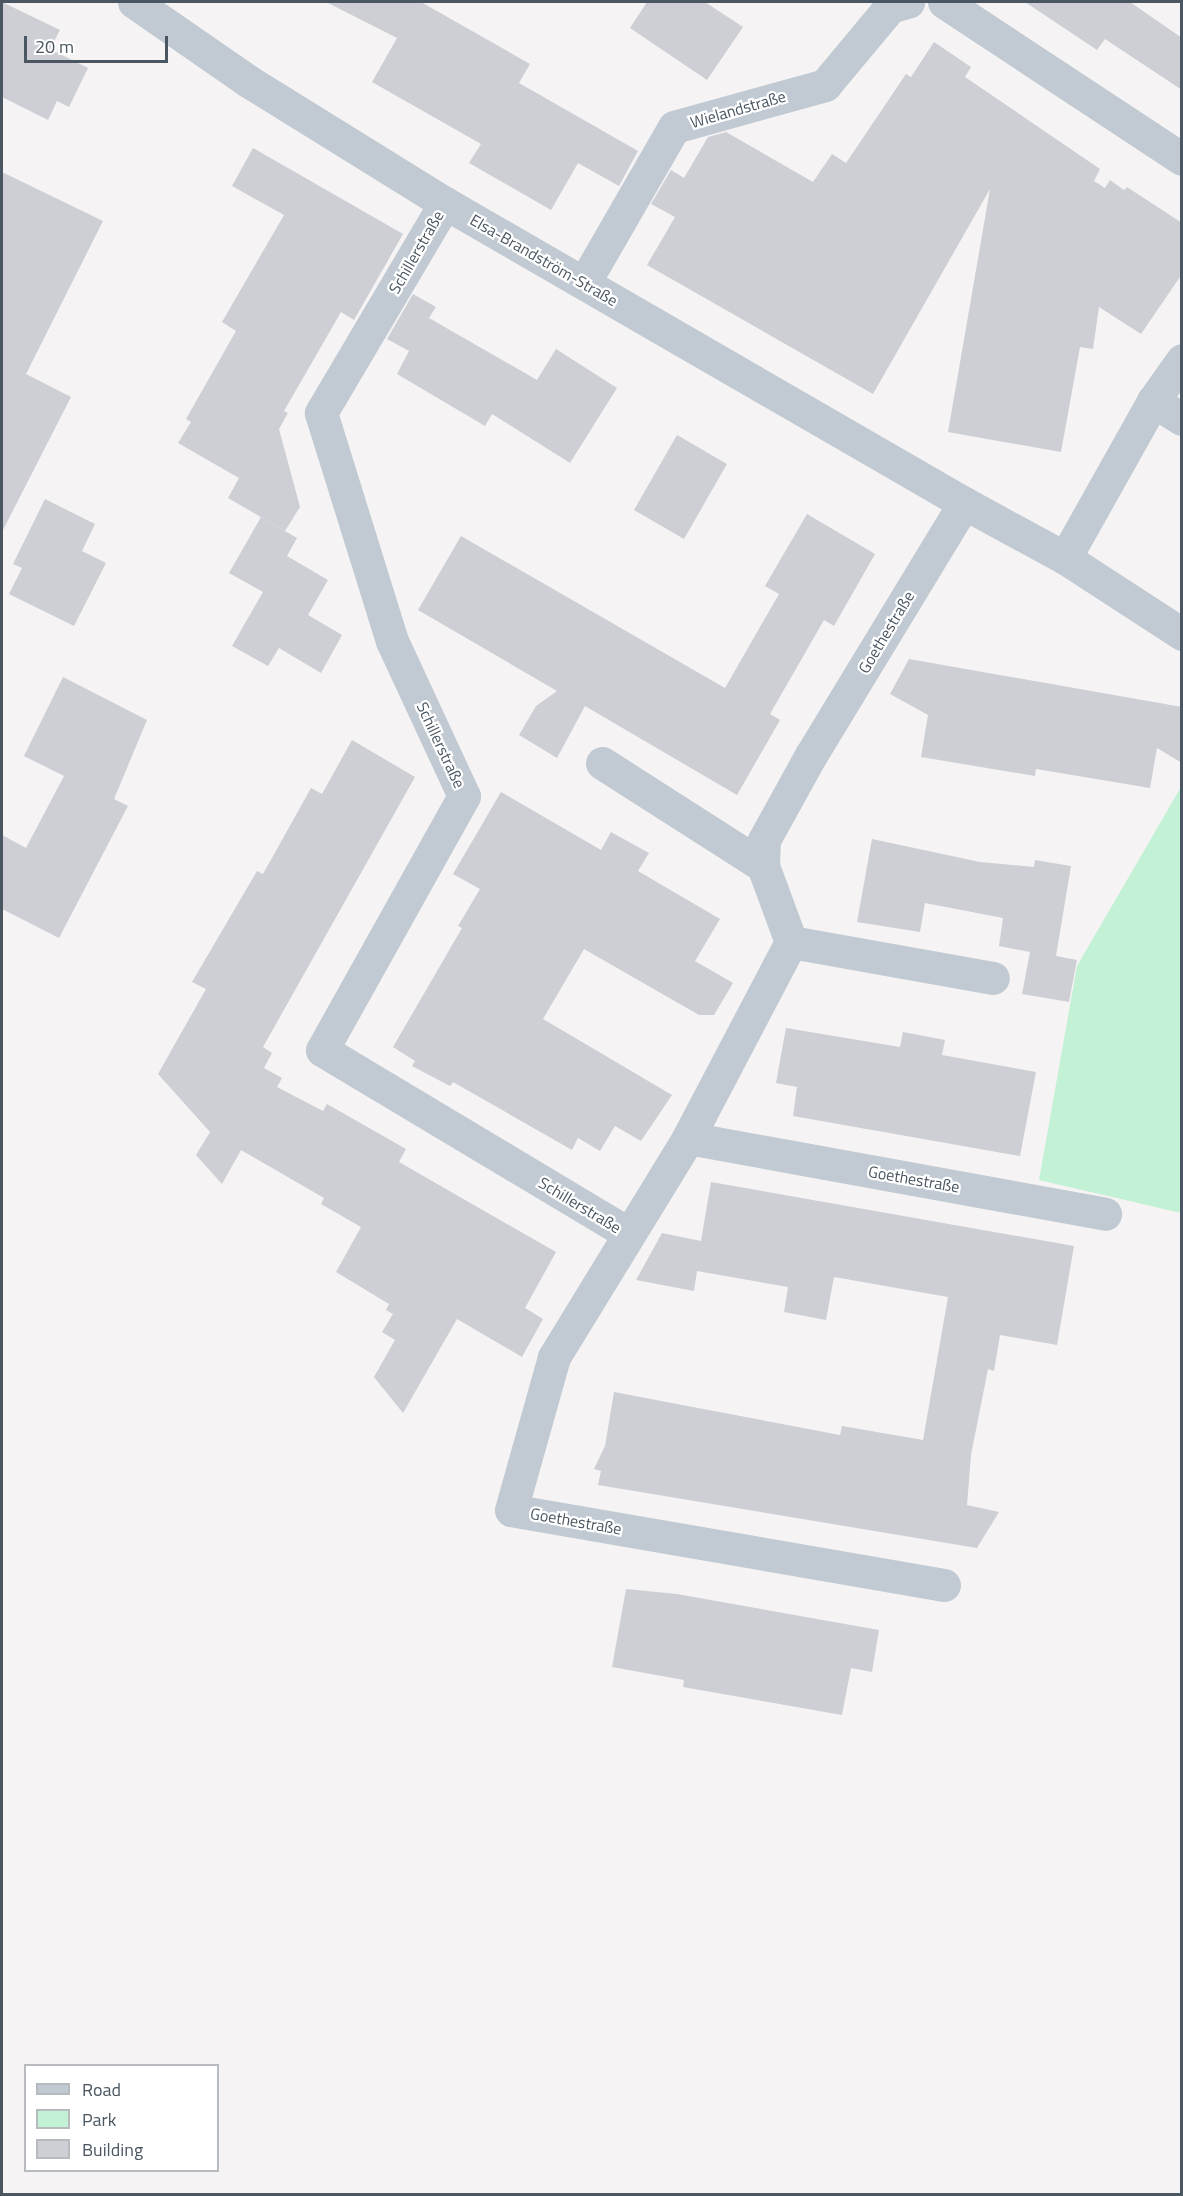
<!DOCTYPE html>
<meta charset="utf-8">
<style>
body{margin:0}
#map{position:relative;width:1183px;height:2196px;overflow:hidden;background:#f5f3f3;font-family:"Titillium Web",sans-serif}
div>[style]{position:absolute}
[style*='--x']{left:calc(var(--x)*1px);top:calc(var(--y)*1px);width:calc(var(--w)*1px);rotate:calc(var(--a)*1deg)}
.green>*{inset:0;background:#c3f1d5}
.building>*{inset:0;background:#cdcfd5}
.minor>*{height:33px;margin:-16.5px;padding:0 16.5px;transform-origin:16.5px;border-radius:16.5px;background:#c1cad2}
span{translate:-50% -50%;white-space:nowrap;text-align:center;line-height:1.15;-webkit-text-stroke:4.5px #fff;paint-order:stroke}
.street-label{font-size:16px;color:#4a5661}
.frame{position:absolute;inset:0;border:3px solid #4a5661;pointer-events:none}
.legend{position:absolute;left:24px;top:2064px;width:195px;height:108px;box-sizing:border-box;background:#fff;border:2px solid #b7bbc0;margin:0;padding:8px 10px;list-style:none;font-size:18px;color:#4a5661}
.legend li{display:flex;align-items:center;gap:12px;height:30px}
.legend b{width:30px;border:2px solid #b7bbc0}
.scale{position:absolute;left:24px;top:36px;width:144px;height:27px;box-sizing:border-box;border:3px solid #4a5661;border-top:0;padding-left:8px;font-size:18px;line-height:21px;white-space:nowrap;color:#4a5661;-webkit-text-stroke:4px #fff;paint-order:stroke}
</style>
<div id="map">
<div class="green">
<div style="clip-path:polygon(1181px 787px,1181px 1213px,1039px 1180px,1077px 966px)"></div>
</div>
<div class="building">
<div style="clip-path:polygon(2px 2px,60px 30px,50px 49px,88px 68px,69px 107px,57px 101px,48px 120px,2px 97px)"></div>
<div style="clip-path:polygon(326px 2px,421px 2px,530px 64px,519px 83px,638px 151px,619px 186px,578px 163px,551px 210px,469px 163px,481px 144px,372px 82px,397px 38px)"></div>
<div style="clip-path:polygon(647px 2px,705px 2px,743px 27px,707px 80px,630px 28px)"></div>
<div style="clip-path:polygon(1025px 2px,1130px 2px,1182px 38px,1182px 90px,1105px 39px,1097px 50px)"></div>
<div style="clip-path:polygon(934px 42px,971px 67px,965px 77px,1100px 169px,1094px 181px,1105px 188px,1110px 180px,1124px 190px,1127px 187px,1182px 223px,1182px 274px,1141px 334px,1099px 307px,1093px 349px,1080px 347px,1061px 452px,948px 432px,990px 189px,873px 394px,647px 265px,675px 217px,651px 204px,671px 170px,684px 178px,708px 137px,726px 132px,813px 182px,832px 154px,846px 163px,906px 74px,911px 77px)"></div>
<div style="clip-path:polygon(253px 148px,403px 234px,354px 320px,341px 312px,284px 411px,288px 413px,279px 429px,300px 507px,285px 531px,228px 498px,239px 478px,178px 443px,191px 422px,186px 419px,236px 331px,222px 322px,284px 215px,232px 186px)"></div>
<div style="clip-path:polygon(2px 172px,103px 221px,26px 374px,71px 397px,2px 532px)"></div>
<div style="clip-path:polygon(413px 294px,436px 307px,429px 318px,537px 380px,556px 349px,617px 388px,570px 463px,492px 414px,485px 426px,397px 374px,409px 351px,387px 339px)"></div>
<div style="clip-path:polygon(677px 435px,727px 464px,684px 539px,634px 510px)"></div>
<div style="clip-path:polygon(45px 499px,95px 524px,82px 551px,106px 563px,74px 626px,9px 594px,22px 568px,13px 564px)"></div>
<div style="clip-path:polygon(807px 514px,875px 554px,834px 626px,824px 620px,770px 714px,780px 720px,737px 795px,585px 706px,557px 758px,519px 735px,536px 706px,557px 691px,418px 610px,461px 536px,725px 688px,779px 594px,765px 586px)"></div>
<div style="clip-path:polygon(261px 517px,297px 538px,287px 556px,328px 580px,308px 615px,342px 635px,321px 673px,279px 648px,268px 666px,232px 646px,263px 592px,229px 573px)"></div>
<div style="clip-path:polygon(909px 659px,1182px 707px,1182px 763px,1157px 748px,1150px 788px,1036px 769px,1035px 776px,921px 757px,928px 715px,890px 694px)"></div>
<div style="clip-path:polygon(63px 677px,147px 720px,114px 799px,128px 806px,59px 938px,2px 909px,2px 835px,26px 848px,64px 776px,24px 756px)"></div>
<div style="clip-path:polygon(352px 740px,415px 777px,263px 1047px,272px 1053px,264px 1068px,282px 1078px,277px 1087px,323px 1111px,327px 1104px,406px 1149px,399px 1162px,556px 1252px,525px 1308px,543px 1319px,522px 1357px,457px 1319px,403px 1413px,374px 1377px,395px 1340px,382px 1332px,393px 1314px,386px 1310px,389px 1304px,336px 1272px,361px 1227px,321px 1204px,324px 1198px,241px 1150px,222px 1184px,196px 1155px,210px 1132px,158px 1074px,206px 989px,192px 982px,257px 871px,263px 874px,311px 788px,322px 794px)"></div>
<div style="clip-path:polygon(501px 792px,601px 850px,611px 832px,649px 853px,638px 871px,720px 919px,695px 961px,733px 983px,714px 1015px,699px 1015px,584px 949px,543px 1019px,672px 1095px,641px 1141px,615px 1126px,600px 1151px,578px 1138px,572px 1150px,453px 1082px,450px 1086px,412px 1066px,415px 1061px,393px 1047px,462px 928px,458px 926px,480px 889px,453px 874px)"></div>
<div style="clip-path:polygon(872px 839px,980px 862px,1034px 867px,1035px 860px,1071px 866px,1056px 956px,1077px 960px,1069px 1002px,1022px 994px,1030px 952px,999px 946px,1003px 918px,925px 903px,920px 932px,857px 922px)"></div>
<div style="clip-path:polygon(786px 1028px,900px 1047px,903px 1032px,945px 1040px,942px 1055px,1036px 1072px,1020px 1156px,793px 1116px,797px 1087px,776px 1083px)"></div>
<div style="clip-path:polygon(711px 1182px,1074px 1246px,1057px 1345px,1000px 1335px,994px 1371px,988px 1369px,971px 1455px,967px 1505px,999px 1512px,977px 1548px,598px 1485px,601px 1471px,594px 1469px,605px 1446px,614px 1392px,840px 1435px,842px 1426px,923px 1440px,948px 1297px,834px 1277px,826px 1320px,784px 1312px,788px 1287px,697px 1271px,694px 1291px,636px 1280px,662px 1233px,701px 1241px)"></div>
<div style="clip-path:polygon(626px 1589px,677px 1594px,879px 1630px,872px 1672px,851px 1668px,842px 1715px,683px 1687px,684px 1680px,612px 1667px)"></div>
</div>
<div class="minor">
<div style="--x:134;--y:2;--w:139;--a:34.7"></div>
<div style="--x:248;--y:81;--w:232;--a:31.8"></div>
<div style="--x:445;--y:203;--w:599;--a:30.03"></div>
<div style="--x:944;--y:2;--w:285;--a:33.4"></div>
<div style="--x:445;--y:203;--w:244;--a:120.6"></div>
<div style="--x:321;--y:413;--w:239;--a:72.7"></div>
<div style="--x:392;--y:641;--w:171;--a:65.1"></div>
<div style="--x:464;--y:796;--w:291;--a:119.2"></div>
<div style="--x:322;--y:1050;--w:358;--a:30.9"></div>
<div style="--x:584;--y:283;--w:180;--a:-60"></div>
<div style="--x:674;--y:127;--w:157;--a:-15.5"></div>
<div style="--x:825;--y:85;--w:102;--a:-50.2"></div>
<div style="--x:890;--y:7;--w:19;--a:-16"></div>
<div style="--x:1153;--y:401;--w:34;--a:32"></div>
<div style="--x:1065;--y:558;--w:140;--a:33"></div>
<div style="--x:602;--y:763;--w:191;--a:32.6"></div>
<div style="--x:791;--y:942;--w:205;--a:10.1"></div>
<div style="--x:688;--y:1138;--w:424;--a:10.3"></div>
<div style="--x:944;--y:1585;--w:439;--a:-170.2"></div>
<div style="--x:511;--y:1510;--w:159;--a:-74.3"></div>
<div style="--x:554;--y:1357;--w:257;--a:-58.5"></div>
<div style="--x:688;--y:1138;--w:221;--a:-62.3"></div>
<div style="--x:791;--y:942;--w:81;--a:-110.2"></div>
<div style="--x:763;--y:866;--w:26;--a:-88"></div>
<div style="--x:764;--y:840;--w:97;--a:-61.1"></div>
<div style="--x:811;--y:755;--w:295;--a:-58.7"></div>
<div style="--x:964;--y:503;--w:115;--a:28.6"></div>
<div style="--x:1065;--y:558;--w:180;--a:-60.7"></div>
<div style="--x:1153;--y:401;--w:50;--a:-54.7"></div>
</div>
<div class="street-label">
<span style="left:738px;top:109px;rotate:-16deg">Wielandstraße</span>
<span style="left:416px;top:252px;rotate:-60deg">Schillerstraße</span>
<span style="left:544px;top:260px;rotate:30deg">Elsa-Brandström-Straße</span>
<span style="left:886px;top:632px;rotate:-59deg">Goethestraße</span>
<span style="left:441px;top:745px;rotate:65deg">Schillerstraße</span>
<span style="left:914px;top:1179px;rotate:10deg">Goethestraße</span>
<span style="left:580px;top:1205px;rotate:31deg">Schillerstraße</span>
<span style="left:576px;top:1521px;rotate:10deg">Goethestraße</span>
</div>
<div class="frame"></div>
<ul class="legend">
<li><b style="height:8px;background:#c1cad2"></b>Road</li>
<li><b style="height:16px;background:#c3f1d5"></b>Park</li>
<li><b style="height:16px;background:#cdcfd5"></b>Building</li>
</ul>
<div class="scale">20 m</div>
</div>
